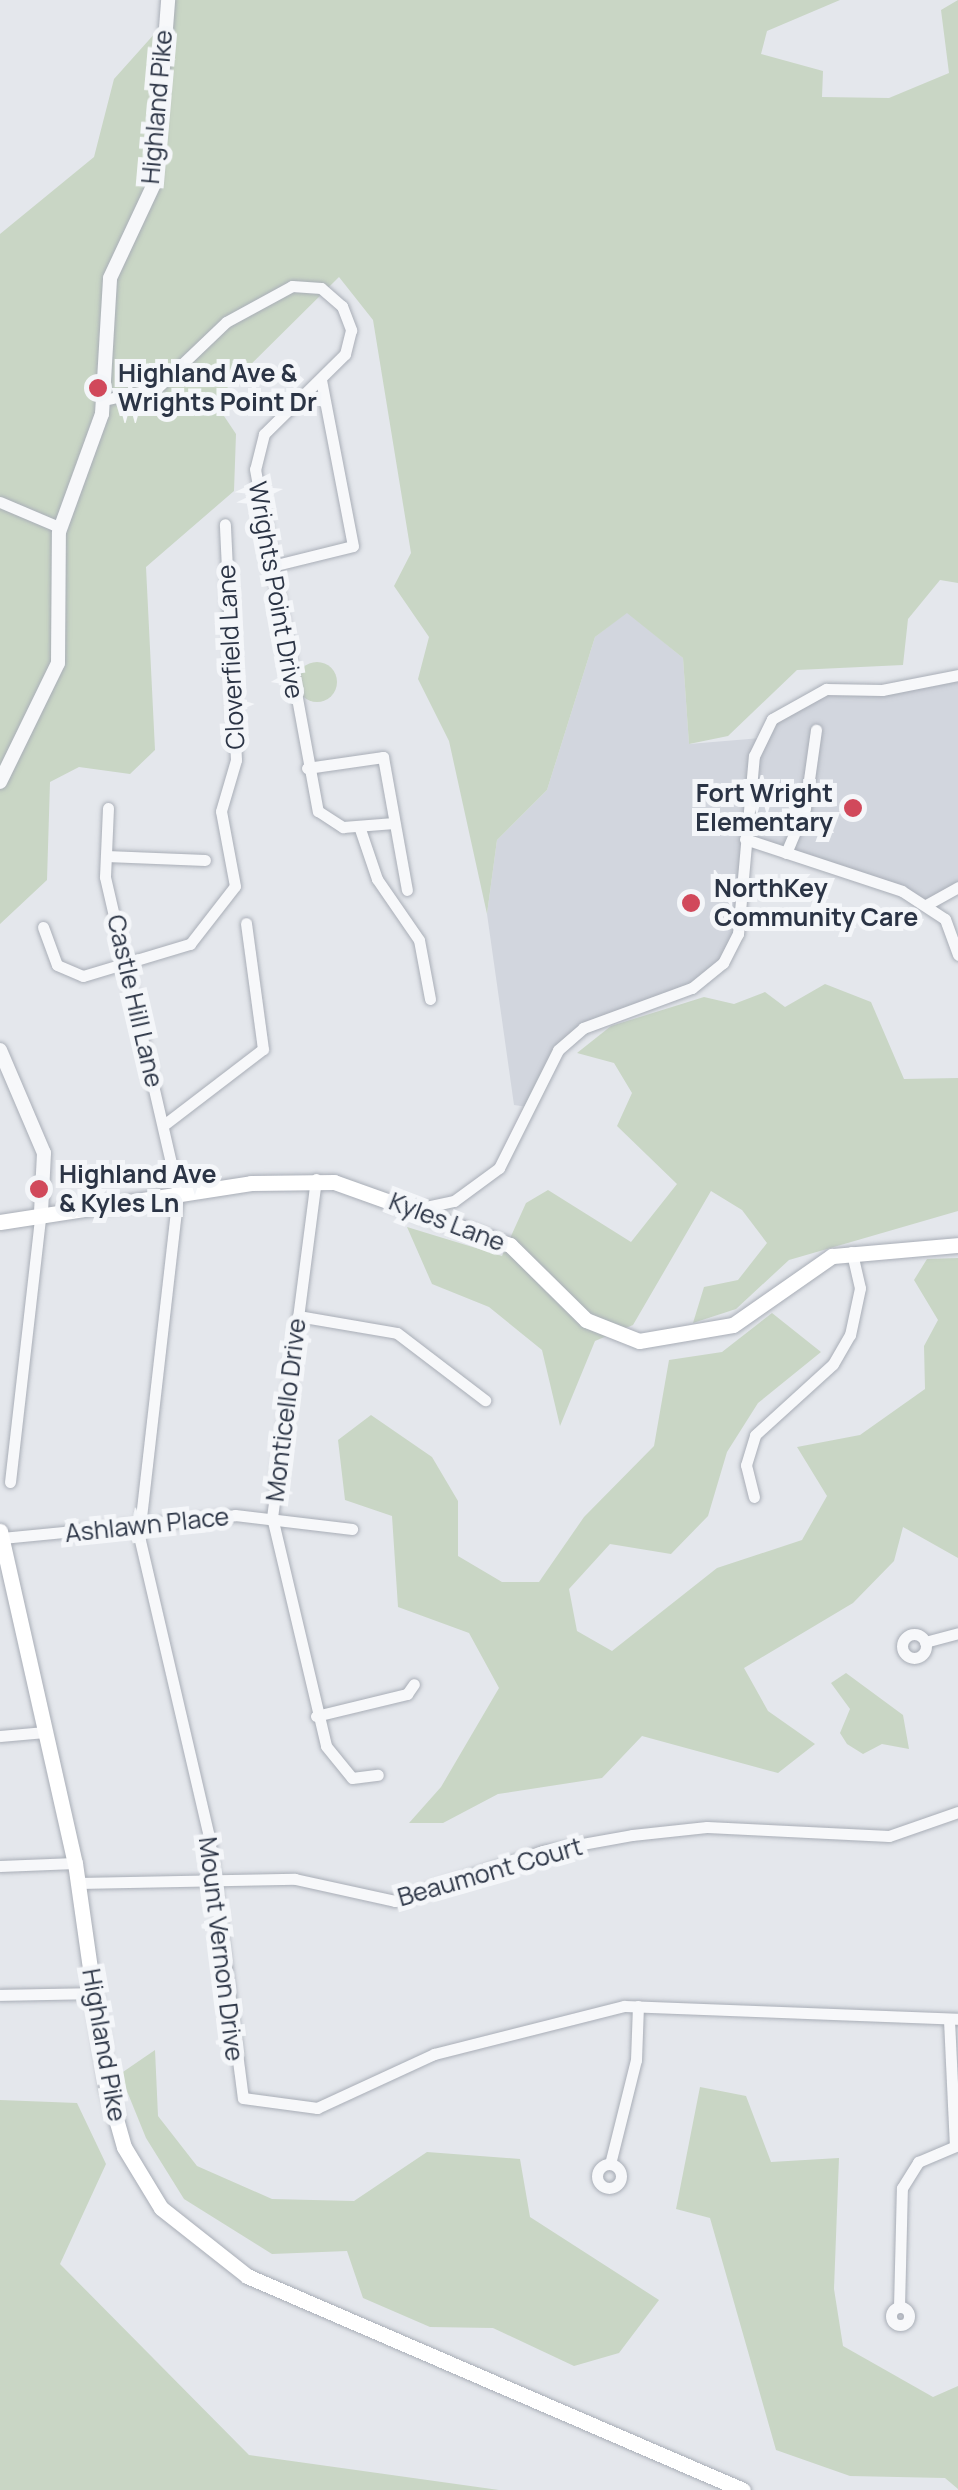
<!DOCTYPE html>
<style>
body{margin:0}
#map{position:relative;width:958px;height:2490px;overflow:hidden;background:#e4e7ec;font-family:Manrope,sans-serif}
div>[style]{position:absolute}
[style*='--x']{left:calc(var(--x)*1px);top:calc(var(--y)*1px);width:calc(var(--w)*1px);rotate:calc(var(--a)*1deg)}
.built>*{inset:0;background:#d2d6de}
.green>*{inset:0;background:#c9d6c5}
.round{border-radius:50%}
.roads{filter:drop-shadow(0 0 2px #a9aeb7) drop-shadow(0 0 2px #a9aeb7)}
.minor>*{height:11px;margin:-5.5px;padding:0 5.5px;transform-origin:5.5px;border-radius:5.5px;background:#f7f8fa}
.minor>.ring{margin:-5.5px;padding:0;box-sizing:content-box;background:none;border:11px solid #f7f8fa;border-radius:50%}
.tertiary>*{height:14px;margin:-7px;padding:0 7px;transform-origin:7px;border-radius:7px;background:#f7f8fa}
.secondary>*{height:15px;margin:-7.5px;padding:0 7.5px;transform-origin:7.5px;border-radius:7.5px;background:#fff}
.dots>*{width:28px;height:28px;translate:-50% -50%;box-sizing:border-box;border:5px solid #f4f6f9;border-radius:50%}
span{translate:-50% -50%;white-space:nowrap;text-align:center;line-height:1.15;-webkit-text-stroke:10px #f4f6f9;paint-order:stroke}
.street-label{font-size:25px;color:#2b3445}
.poi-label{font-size:25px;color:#2b3445;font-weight:700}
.left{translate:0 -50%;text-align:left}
.right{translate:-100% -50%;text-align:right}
</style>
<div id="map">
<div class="built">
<div style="clip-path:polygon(627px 612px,683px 658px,689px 744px,761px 738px,800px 698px,958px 675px,958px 887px,926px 905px,746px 839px,738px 934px,713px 974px,601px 1019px,558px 1050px,535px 1108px,514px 1105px,487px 914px,497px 840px,547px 790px,595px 637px)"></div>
</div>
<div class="green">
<div style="clip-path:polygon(168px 0,840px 0,767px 31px,761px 54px,823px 71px,822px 97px,889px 98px,949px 73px,941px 10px,958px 0,958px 583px,940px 580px,908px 619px,903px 665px,797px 670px,728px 736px,689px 744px,683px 658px,627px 613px,595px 637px,547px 790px,497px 840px,487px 914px,449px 741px,418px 679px,429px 637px,394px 586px,411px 553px,373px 320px,339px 277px,214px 401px,236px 434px,234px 491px,146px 567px,155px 750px,130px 774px,79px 767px,50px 782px,47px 880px,0 924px,0 234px,94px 157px,114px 79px,165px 22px)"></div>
<div class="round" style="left:297px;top:662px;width:40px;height:40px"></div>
<div style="clip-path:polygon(825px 984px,871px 1002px,904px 1079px,958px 1078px,958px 1211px,789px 1260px,736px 1309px,693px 1323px,704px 1287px,738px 1280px,767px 1243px,742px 1210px,711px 1191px,633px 1325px,595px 1341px,560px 1426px,542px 1350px,489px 1307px,432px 1284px,407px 1227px,502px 1256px,526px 1203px,548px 1190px,631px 1242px,677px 1184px,617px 1126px,632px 1093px,614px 1063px,577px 1053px,611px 1026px,704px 997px,734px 1004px,765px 992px,785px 1007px)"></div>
<div style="clip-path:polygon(958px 1258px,958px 1558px,903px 1527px,894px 1561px,853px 1603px,744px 1668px,768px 1711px,815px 1744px,778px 1773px,642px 1736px,602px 1778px,498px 1794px,443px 1823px,409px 1823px,441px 1787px,499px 1688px,469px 1633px,398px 1607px,392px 1516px,345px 1500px,338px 1440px,371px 1415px,432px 1457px,458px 1501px,458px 1556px,502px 1582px,539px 1582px,584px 1517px,654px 1446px,669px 1360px,722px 1352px,772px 1313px,821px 1352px,758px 1403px,727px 1452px,708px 1516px,671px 1554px,610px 1544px,569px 1589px,577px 1631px,612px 1651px,717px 1568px,802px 1540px,827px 1496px,797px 1447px,860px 1435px,925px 1389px,924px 1346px,938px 1320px,914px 1280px,927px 1259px)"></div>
<div style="clip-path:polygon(846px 1673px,903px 1715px,909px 1749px,882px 1744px,863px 1754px,847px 1744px,840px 1733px,850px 1709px,831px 1683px)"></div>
<div style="clip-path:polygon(155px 2050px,158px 2116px,197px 2166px,272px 2199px,354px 2201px,427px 2152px,520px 2159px,530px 2217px,659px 2300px,619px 2353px,574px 2366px,493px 2328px,430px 2327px,363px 2298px,347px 2251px,272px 2254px,184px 2199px,146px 2138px,120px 2074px)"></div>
<div style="clip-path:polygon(700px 2087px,746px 2096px,771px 2162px,839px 2158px,834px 2289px,843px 2346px,933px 2397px,958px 2386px,958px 2489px,945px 2478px,850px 2476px,776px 2450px,710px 2218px,676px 2209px)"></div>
<div style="clip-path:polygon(0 2100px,77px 2103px,106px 2164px,60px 2264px,249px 2455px,499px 2490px,0 2490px)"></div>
</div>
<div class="roads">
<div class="minor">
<div style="--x:104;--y:400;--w:54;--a:-12.8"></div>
<div style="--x:157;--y:388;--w:95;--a:-43.7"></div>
<div style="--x:226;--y:322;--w:75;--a:-28.6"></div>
<div style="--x:292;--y:286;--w:29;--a:4"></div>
<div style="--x:321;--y:288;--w:28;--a:41"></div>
<div style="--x:342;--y:306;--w:26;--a:69"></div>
<div style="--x:351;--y:330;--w:25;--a:104"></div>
<div style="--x:345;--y:354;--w:114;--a:135.4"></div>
<div style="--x:264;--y:434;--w:36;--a:104"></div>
<div style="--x:255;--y:469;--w:348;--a:79.6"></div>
<div style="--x:318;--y:811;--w:30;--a:33"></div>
<div style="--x:343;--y:827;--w:51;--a:-4.5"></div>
<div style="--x:0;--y:502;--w:64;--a:23"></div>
<div style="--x:272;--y:566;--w:83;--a:-13.9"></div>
<div style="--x:353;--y:546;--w:169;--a:-100.9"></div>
<div style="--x:307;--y:768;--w:77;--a:-8.2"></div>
<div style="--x:383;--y:757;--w:135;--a:79.8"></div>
<div style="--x:108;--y:808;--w:69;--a:92.5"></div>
<div style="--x:105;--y:877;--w:324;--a:77"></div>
<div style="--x:178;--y:1193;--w:345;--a:96.5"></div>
<div style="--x:139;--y:1536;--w:309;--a:76.9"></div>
<div style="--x:209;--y:1837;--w:263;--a:82.6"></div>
<div style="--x:243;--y:2098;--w:75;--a:7.7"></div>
<div style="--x:317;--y:2108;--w:129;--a:-24.8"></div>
<div style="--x:434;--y:2054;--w:196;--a:-14.2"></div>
<div style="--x:624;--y:2006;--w:334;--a:2.2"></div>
<div style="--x:360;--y:829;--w:53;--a:71.2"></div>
<div style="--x:377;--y:879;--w:74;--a:55.5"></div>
<div style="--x:419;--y:940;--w:60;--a:79.4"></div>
<div style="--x:745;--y:839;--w:165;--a:18.3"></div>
<div style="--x:902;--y:891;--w:51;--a:33.1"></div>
<div style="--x:945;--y:919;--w:38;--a:70"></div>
<div style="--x:786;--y:853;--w:49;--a:-67.1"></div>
<div style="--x:805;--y:808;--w:79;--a:-82"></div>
<div style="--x:106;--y:856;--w:99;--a:2.3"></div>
<div style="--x:926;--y:905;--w:37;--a:-29"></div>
<div style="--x:43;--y:927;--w:40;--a:69.8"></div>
<div style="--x:57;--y:965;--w:28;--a:23"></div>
<div style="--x:83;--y:976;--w:112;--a:-16.7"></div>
<div style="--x:190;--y:944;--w:73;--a:-52.2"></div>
<div style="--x:235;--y:886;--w:76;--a:-100.6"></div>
<div style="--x:221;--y:811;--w:53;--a:-73.6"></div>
<div style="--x:236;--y:760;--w:236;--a:-92.7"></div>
<div style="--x:165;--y:1124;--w:123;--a:-37.4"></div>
<div style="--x:263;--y:1049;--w:127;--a:-97.7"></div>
<div style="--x:316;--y:1179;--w:341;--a:97.4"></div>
<div style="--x:272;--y:1517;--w:235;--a:76.7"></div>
<div style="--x:326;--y:1746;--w:41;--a:50.9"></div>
<div style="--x:352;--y:1778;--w:26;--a:-7"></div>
<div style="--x:412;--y:1210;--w:43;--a:-12.1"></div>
<div style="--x:454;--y:1201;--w:56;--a:-36.3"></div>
<div style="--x:499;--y:1168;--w:132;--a:-63.4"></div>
<div style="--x:558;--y:1050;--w:33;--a:-41"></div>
<div style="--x:583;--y:1028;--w:116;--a:-20.2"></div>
<div style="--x:692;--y:988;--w:40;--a:-39"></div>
<div style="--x:723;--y:963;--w:33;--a:-63"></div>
<div style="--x:738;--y:934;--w:179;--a:-84.9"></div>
<div style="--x:754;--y:756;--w:41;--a:-64.1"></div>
<div style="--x:772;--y:719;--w:62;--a:-29.1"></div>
<div style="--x:826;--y:689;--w:56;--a:1"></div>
<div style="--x:882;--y:690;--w:77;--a:-11.2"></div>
<div style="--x:298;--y:1316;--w:100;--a:9.7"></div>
<div style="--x:397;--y:1333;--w:111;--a:37.3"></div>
<div style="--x:10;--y:1482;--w:272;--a:-83.5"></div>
<div style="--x:754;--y:1497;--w:33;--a:-104"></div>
<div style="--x:746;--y:1465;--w:31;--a:-73"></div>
<div style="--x:755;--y:1435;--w:105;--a:-42.3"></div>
<div style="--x:833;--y:1364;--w:34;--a:-60"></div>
<div style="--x:850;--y:1335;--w:48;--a:-78"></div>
<div style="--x:860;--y:1288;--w:37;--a:-103"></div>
<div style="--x:2;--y:1538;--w:234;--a:-5.6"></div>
<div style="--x:235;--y:1515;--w:118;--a:6.8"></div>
<div class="ring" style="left:902px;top:1634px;width:13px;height:13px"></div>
<div style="--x:925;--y:1642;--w:34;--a:-15"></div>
<div style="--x:316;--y:1716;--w:94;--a:-13.6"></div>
<div style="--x:407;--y:1694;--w:12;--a:-55"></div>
<div style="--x:0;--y:1736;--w:45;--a:-5.1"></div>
<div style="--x:0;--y:1866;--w:75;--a:-2.3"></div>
<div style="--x:78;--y:1883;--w:217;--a:-1.1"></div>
<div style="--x:295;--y:1879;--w:102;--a:12.4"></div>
<div style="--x:395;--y:1901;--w:156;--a:-18.7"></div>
<div style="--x:543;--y:1851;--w:90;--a:-10.2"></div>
<div style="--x:632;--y:1835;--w:75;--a:-6.1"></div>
<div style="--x:707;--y:1827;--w:182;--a:2.8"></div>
<div style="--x:889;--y:1836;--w:73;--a:-19.2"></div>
<div style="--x:0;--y:1995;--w:94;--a:-1.2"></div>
<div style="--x:949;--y:2020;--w:126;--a:87.3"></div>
<div style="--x:610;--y:2164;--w:107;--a:-76"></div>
<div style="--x:636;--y:2060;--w:54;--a:-87.9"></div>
<div class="ring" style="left:597px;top:2164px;width:13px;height:13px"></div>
<div class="ring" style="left:891px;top:2307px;width:7px;height:7px"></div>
<div style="--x:899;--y:2307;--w:119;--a:-88.6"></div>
<div style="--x:902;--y:2188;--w:31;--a:-58"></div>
<div style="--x:918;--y:2162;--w:43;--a:-23"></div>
</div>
<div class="tertiary">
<div style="--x:0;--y:782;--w:132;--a:-64"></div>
<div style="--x:58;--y:663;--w:131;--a:-89.6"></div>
<div style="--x:59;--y:532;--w:126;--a:-70"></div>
<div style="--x:102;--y:414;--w:136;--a:-86.6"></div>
<div style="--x:110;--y:278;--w:104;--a:-64.9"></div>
<div style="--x:154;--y:184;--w:185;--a:-85.6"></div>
<div style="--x:0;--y:1050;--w:112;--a:66.9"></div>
<div style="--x:44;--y:1153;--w:59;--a:92.9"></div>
</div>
<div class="secondary">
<div style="--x:0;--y:1222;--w:254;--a:-8.8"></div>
<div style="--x:251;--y:1183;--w:83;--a:-0.7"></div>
<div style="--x:334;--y:1182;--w:187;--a:19.7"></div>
<div style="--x:510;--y:1245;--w:107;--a:44.6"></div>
<div style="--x:586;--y:1320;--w:57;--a:21.6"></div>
<div style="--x:639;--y:1341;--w:95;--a:-9.7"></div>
<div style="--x:733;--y:1325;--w:121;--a:-34.9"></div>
<div style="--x:832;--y:1256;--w:126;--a:-5"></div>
<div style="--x:0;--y:1531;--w:340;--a:77.3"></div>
<div style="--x:75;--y:1863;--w:226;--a:81.9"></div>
<div style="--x:107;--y:2087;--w:62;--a:74.2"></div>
<div style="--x:124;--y:2147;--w:71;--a:58.8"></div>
<div style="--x:161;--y:2208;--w:110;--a:38.3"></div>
<div style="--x:247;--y:2276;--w:540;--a:23.34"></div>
</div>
</div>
<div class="dots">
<div style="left:98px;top:388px;background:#d1495b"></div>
<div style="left:853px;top:808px;background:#d1495b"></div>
<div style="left:691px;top:903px;background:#d1495b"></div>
<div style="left:39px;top:1189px;background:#d1495b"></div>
</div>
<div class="street-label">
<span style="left:157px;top:107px;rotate:-85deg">Highland Pike</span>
<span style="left:276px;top:590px;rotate:80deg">Wrights Point Drive</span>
<span style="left:231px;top:657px;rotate:-93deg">Cloverfield Lane</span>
<span style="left:135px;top:1001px;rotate:77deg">Castle Hill Lane</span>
<span style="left:447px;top:1222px;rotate:21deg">Kyles Lane</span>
<span style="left:286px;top:1410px;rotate:-83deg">Monticello Drive</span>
<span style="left:147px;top:1525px;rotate:-6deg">Ashlawn Place</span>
<span style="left:490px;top:1872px;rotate:-16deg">Beaumont Court</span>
<span style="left:221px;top:1949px;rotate:83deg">Mount Vernon Drive</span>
<span style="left:104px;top:2045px;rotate:80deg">Highland Pike</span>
</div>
<div class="poi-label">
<span class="left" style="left:118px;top:388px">Highland Ave &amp;<br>Wrights Point Dr</span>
<span class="right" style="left:833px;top:808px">Fort Wright<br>Elementary</span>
<span class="left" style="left:714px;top:903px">NorthKey<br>Community Care</span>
<span class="left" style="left:59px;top:1189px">Highland Ave<br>&amp; Kyles Ln</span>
</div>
</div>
